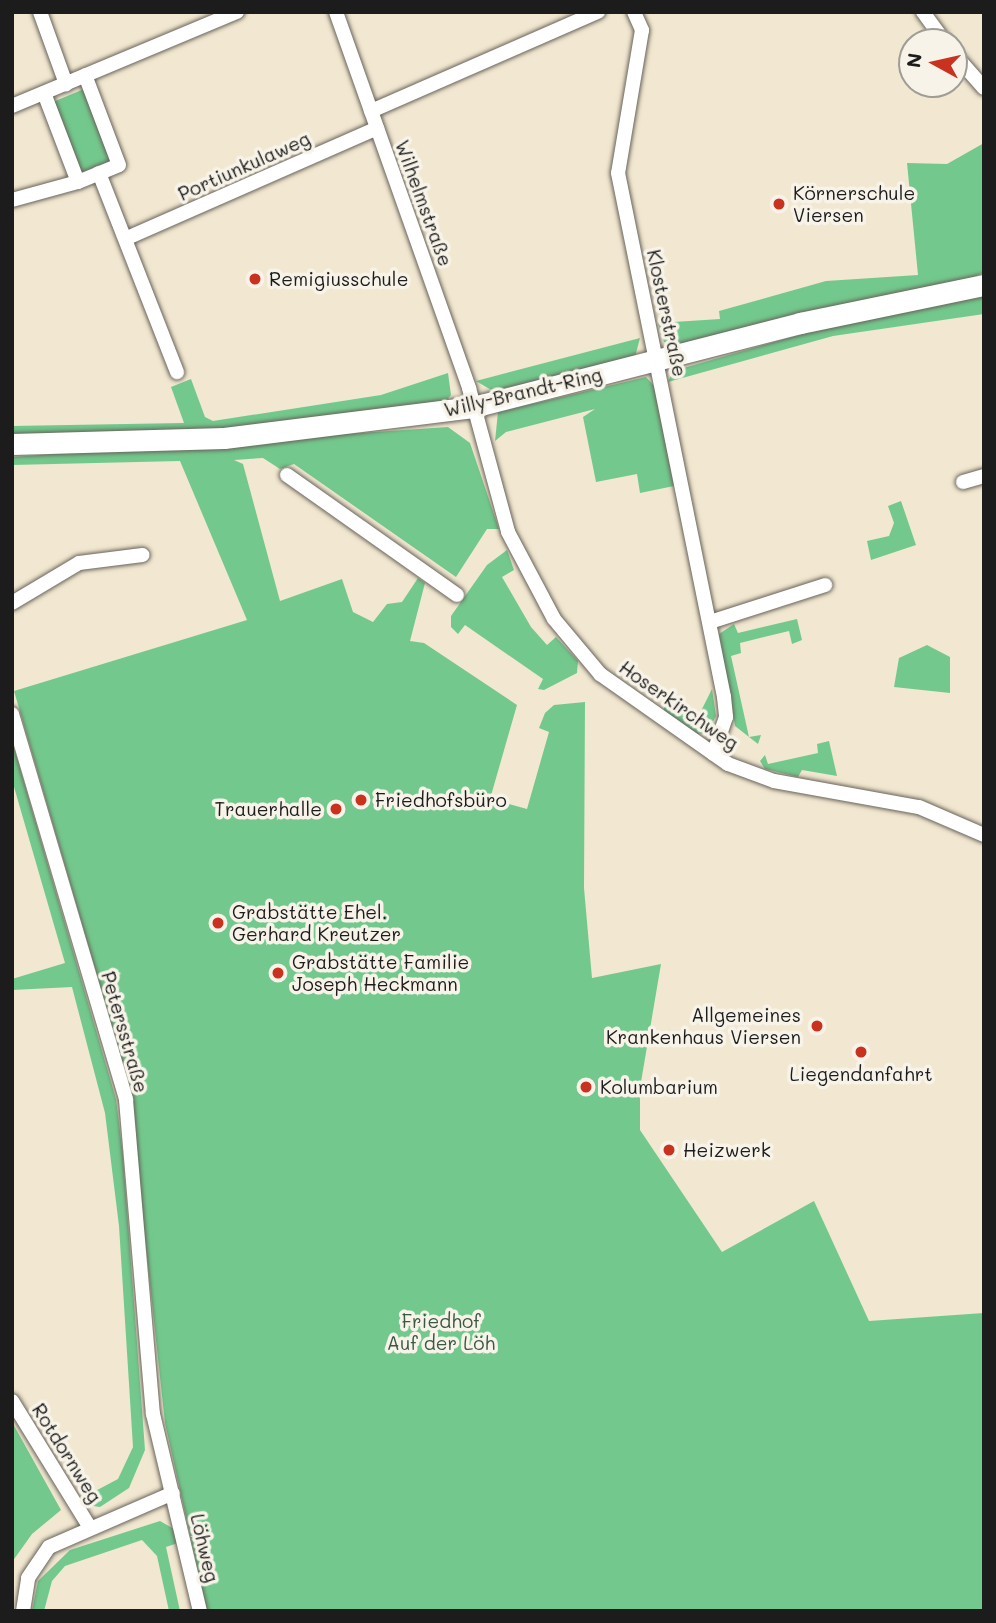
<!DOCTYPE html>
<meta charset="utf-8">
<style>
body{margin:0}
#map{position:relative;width:996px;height:1623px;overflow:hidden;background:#f2e7d0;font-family:Mali,sans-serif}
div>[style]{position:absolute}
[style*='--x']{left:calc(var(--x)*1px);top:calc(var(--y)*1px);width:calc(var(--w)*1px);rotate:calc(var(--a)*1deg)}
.green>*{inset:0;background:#73c98d}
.roads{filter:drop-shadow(0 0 2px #67635b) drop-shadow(0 0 2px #67635b)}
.minor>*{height:14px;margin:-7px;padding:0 7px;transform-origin:7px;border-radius:7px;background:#fff}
.secondary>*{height:21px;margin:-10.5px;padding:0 10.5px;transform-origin:10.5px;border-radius:10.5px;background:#fff}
.dots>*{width:19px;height:19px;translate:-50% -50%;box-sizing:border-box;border:4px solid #f7f3e8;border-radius:50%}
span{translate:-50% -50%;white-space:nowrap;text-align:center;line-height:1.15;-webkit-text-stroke:7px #f7f3e8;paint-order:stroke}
.street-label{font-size:19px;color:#1c1c1c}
.poi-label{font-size:19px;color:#1c1c1c}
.left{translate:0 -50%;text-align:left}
.right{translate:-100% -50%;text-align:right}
.park-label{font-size:19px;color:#3a5944}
.frame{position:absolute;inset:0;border:14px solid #1c1c1c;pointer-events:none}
.north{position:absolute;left:898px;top:28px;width:70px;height:70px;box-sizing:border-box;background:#f7f3e8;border:2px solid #9f9d96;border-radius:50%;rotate:278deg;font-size:19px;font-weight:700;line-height:28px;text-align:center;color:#1c1c1c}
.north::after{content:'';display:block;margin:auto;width:24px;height:32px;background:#c8321e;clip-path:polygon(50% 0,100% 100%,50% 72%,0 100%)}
</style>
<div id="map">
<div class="green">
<div style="clip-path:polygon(84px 89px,111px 163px,79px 174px,53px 102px)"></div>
<div style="clip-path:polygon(984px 143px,984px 272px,959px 285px,680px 347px,664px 342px,658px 323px,720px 319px,719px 311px,826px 281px,918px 275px,907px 163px,947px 164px)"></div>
<div style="clip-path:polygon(984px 295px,984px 314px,833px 336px,668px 382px,673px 371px,806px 333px)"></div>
<div style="clip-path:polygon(640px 338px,635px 357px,493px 391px,476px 381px)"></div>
<div style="clip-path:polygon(448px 373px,451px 395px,445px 402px,225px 431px,12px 437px,12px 426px,184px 423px,171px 387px,191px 379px,205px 417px,213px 421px,381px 395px)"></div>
<div style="clip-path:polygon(646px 377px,654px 386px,674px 486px,640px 493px,637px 474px,596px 482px,583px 417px,595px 409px,506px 432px,495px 441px,498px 412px)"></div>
<div style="clip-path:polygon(448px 427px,470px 443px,499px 529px,487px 529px,456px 577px,294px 464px,280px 469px,263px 458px,234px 460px,243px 464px,280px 601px,342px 579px,353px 612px,373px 622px,387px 604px,402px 602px,418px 578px,425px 583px,410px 641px,424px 643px,517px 705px,490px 799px,527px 809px,549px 732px,539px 728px,545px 713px,554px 705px,585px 702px,584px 888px,592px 978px,661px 964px,640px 1088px,640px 1130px,722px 1252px,814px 1201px,869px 1321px,984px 1313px,984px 1611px,207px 1611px,165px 1423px,128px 1081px,14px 691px,247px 620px,180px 461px,12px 465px,12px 457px)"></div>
<div style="clip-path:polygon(901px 501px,916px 545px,871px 560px,867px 541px,889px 536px,894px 523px,888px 506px)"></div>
<div style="clip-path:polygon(507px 550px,514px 570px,502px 577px,531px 627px,547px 645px,556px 637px,578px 661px,577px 673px,544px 690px,538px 689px,543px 679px,465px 625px,458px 634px,451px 627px,451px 616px,487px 565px)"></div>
<div style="clip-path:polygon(797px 619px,802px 640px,792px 644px,789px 631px,740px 643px,741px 653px,731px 656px,749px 737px,761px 735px,758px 744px,735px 726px,719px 634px,734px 624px,738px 633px)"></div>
<div style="clip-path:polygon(927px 645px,950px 657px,950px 693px,894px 687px,899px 658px)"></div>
<div style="clip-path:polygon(712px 689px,716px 716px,707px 733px,696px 734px,663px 713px,665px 704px,697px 719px)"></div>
<div style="clip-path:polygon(12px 741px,116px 1099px,123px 1156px,145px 1450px,129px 1488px,100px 1507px,86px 1505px,84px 1497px,118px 1479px,133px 1447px,119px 1226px,105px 1113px,72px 987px,12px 990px,12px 979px,65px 963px,12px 780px)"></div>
<div style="clip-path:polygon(829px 741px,837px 776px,802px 770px,798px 777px,765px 769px,760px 761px,765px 755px,768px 764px,818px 753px,817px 744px)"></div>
<div style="clip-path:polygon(12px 1422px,61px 1510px,32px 1534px,12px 1562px)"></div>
<div style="clip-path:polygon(160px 1521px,174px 1529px,178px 1543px,166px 1547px,180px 1611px,169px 1611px,157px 1556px,142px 1540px,65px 1566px,52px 1581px,44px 1611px,32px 1611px,38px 1581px,70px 1550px)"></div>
</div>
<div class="roads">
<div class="minor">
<div style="--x:40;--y:12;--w:77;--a:70.1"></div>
<div style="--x:336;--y:12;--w:399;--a:70.5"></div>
<div style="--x:469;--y:388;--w:149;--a:74.8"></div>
<div style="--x:508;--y:532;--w:98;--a:62.1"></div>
<div style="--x:554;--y:619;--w:72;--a:50.1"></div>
<div style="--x:600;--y:674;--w:156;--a:35.1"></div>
<div style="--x:728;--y:764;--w:49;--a:20.3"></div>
<div style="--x:774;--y:781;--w:147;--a:10.2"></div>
<div style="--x:919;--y:807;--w:71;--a:23.3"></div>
<div style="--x:634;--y:12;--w:20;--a:66"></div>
<div style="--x:642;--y:30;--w:145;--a:99.5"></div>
<div style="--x:618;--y:173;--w:535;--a:78.56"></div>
<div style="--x:724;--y:697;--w:20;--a:84"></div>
<div style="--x:726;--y:717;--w:39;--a:109"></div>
<div style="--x:923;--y:12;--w:37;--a:54"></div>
<div style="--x:954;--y:54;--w:45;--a:48.6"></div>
<div style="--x:44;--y:93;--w:95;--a:69.1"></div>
<div style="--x:78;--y:182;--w:44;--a:-22.5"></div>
<div style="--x:119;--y:165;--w:96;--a:-110.7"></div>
<div style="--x:12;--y:106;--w:244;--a:-22.7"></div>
<div style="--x:371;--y:111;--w:248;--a:-23.6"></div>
<div style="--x:99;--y:173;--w:214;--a:68.6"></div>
<div style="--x:12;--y:200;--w:68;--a:-15.3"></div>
<div style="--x:127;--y:238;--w:273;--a:-23.7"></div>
<div style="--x:287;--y:475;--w:208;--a:35.2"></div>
<div style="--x:963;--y:482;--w:22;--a:-16"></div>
<div style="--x:12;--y:603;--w:78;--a:-30.8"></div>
<div style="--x:79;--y:563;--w:64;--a:-7.2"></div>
<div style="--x:710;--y:622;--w:121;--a:-17.8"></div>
<div style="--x:12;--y:714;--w:402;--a:73.5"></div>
<div style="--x:126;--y:1100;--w:315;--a:85.1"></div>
<div style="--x:153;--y:1414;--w:203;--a:76.6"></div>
<div style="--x:12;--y:1401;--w:147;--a:58.4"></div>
<div style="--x:23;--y:1611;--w:33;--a:-81"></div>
<div style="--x:28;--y:1578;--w:37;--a:-56"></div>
<div style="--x:49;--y:1547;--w:135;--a:-23.5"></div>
</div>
<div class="secondary">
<div style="--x:12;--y:444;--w:212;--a:-1.6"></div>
<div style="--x:224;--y:438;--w:251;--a:-7.1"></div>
<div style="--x:473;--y:407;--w:338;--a:-14.4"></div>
<div style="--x:800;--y:323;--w:188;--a:-11.7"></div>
</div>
</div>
<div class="dots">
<div style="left:779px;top:204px;background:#c8321e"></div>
<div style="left:255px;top:279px;background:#c8321e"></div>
<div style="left:361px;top:800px;background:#c8321e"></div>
<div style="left:336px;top:809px;background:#c8321e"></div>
<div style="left:218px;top:923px;background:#c8321e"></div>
<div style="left:278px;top:973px;background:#c8321e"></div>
<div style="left:817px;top:1026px;background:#c8321e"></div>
<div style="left:861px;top:1052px;background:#c8321e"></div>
<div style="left:586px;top:1087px;background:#c8321e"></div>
<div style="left:669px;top:1150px;background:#c8321e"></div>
</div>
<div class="street-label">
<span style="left:244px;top:166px;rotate:-24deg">Portiunkulaweg</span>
<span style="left:424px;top:203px;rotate:70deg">Wilhelmstraße</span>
<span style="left:667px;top:313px;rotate:78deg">Klosterstraße</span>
<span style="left:523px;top:392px;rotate:-13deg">Willy-Brandt-Ring</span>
<span style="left:679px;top:705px;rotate:35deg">Hoserkirchweg</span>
<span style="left:125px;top:1032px;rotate:74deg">Petersstraße</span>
<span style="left:67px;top:1453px;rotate:58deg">Rotdornweg</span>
<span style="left:205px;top:1548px;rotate:77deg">Löhweg</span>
</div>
<div class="poi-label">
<span class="left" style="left:793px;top:204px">Körnerschule<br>Viersen</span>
<span class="left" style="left:269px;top:279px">Remigiusschule</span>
<span class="left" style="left:375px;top:800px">Friedhofsbüro</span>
<span class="right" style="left:322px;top:809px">Trauerhalle</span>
<span class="left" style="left:232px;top:923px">Grabstätte Ehel.<br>Gerhard Kreutzer</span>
<span class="left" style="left:292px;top:973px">Grabstätte Familie<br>Joseph Heckmann</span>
<span class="right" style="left:801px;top:1026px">Allgemeines<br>Krankenhaus Viersen</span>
<span style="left:861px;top:1074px">Liegendanfahrt</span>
<span class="left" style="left:600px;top:1087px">Kolumbarium</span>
<span class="left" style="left:683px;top:1150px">Heizwerk</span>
</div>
<div class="park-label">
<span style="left:441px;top:1332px">Friedhof<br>Auf der Löh</span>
</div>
<div class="frame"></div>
<div class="north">N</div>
</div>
